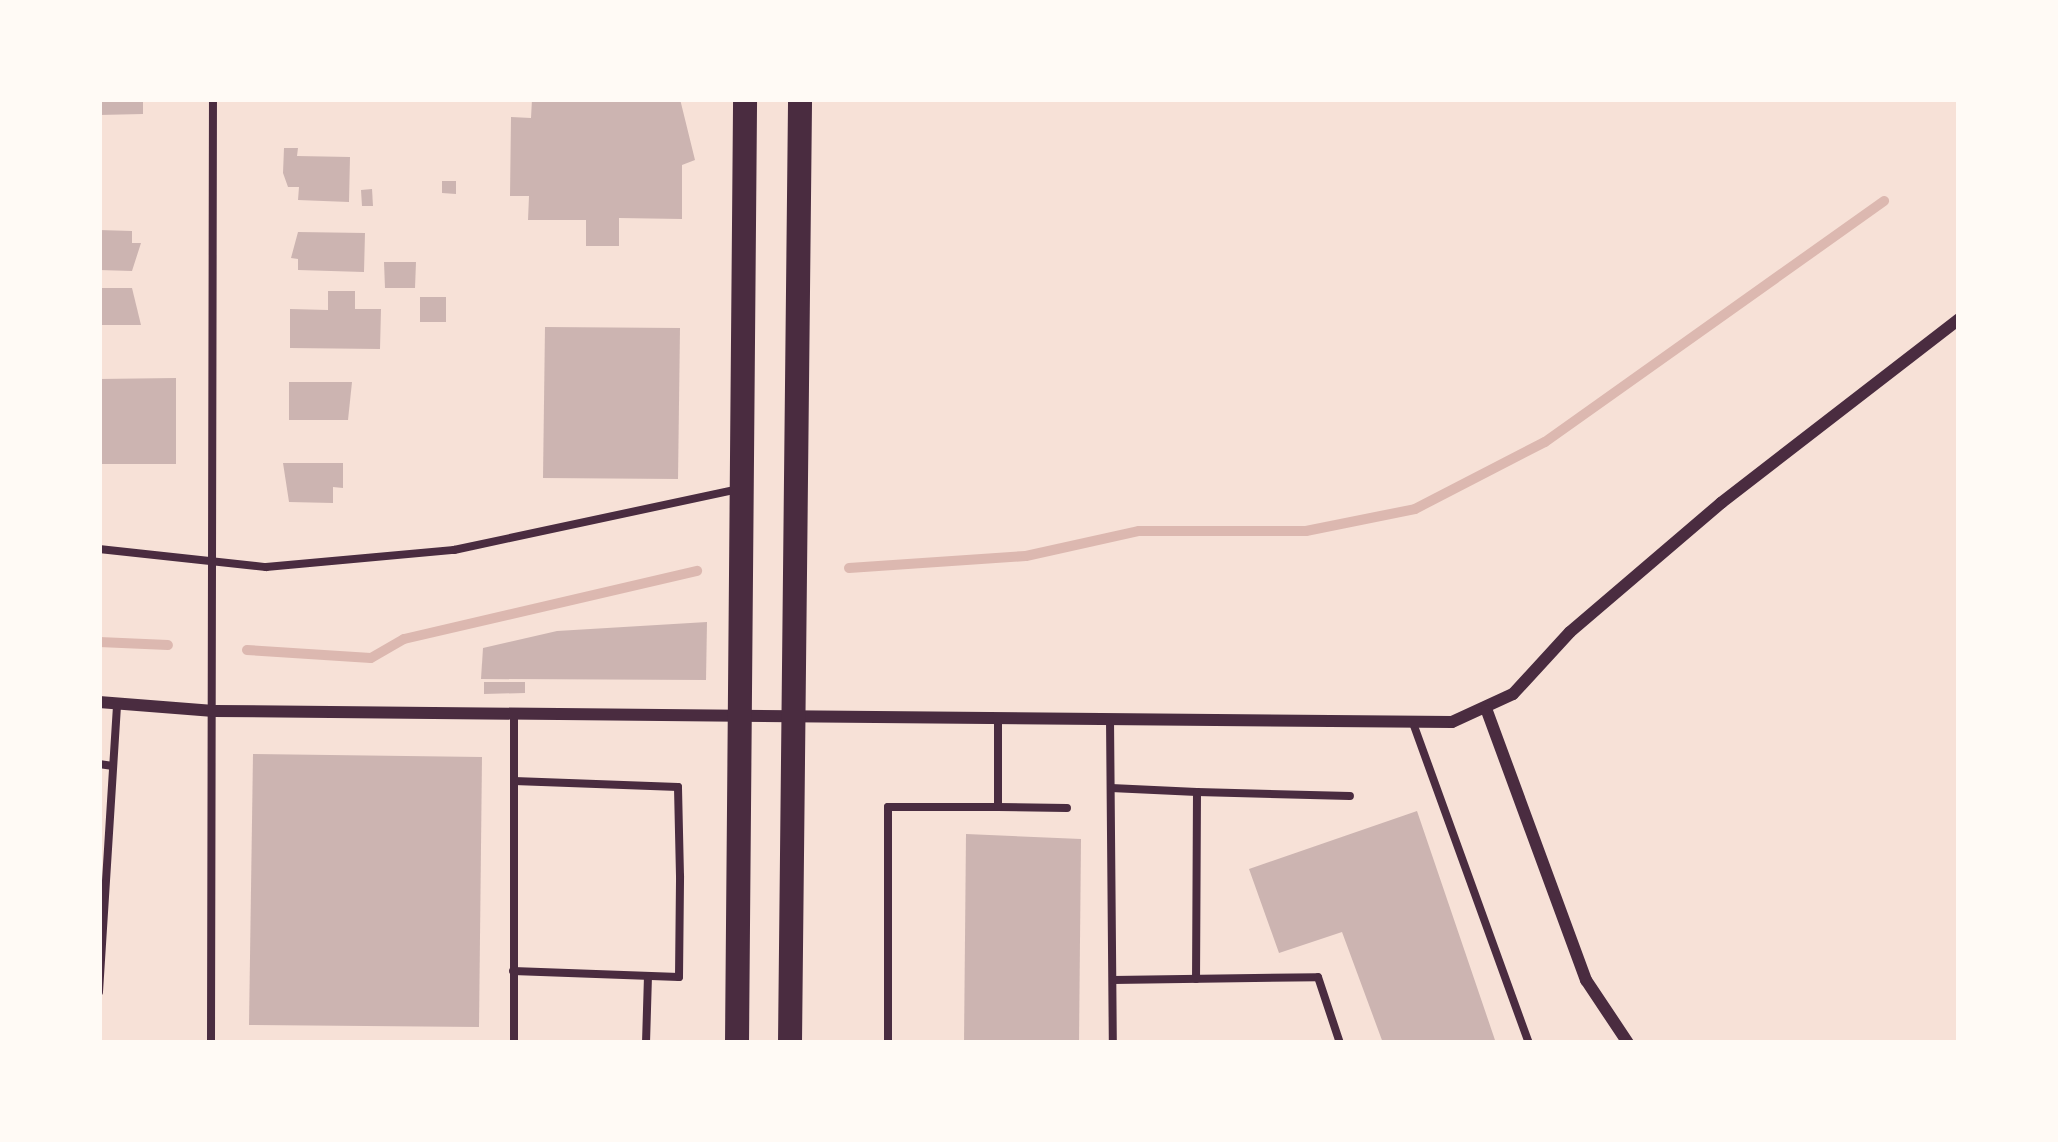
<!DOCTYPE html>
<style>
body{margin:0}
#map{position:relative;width:2058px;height:1142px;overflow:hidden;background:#f7e1d7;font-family:"Fira Sans Condensed",sans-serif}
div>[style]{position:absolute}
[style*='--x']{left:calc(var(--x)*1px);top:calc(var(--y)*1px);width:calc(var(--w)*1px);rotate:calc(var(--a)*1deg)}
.stream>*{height:10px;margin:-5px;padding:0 5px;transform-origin:5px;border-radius:5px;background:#dcb8b0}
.building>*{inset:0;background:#ccb4b1}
.service>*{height:8px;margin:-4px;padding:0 4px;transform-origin:4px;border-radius:4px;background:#4a2c40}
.minor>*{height:12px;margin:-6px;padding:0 6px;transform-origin:6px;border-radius:6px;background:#4a2c40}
.primary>*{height:24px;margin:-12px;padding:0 12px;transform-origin:12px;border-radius:12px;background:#4a2c40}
span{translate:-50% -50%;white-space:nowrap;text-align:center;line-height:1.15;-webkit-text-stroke:9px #fffaf5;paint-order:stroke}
.frame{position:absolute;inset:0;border:102px solid #fffaf5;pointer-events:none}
</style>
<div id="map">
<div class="stream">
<div style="--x:849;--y:568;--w:177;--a:-3.9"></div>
<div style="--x:1026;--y:556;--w:116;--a:-12.5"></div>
<div style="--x:1139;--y:531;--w:167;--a:0"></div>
<div style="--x:1306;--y:531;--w:111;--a:-11.4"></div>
<div style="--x:1415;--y:509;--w:146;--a:-27.3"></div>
<div style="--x:1545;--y:442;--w:416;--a:-35.4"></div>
<div style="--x:99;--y:642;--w:69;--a:2.5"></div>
<div style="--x:247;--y:650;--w:124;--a:3.7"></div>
<div style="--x:371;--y:658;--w:38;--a:-30"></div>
<div style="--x:404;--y:639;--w:301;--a:-13.1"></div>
</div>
<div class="building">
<div style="clip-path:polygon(99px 99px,143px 99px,143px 114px,99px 115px)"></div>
<div style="clip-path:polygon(532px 99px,680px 99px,695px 160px,682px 165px,682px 219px,619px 218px,619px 246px,586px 246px,586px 220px,528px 220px,529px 196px,510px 196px,511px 117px,531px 118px)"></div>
<div style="clip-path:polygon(284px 148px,298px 148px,297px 156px,350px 157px,349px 202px,298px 200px,299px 187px,288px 187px,283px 173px)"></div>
<div style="clip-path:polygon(442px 181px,456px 181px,456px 194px,442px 193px)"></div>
<div style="clip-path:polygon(372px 189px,373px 206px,362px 206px,361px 190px)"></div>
<div style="clip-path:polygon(99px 230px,132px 231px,132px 243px,141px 243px,132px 271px,99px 270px)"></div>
<div style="clip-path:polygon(298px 232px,365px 233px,364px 272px,298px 270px,298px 259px,291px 258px)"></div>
<div style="clip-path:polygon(384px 262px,416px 262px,415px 288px,385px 288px)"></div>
<div style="clip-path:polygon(99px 288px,132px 288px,141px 325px,99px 325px)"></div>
<div style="clip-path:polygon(328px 291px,355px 291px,355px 309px,381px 309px,380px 349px,290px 348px,290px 309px,328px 310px)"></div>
<div style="clip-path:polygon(420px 297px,446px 297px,446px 322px,420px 322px)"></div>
<div style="clip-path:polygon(545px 327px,680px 328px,678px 479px,543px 478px)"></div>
<div style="clip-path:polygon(176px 378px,176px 464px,99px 464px,99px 379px)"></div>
<div style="clip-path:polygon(289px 382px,352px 382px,348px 420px,289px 420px)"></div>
<div style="clip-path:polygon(283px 463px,343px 463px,343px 488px,333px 487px,333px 503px,289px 502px)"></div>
<div style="clip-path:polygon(707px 622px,706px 680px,481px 679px,483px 648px,557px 631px)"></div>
<div style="clip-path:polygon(484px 682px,525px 682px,525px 693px,484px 694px)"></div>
<div style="clip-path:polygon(253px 754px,482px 757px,479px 1027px,249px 1025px)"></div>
<div style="clip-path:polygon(1417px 811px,1496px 1043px,1383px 1043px,1342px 932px,1279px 953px,1249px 869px)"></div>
<div style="clip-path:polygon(966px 834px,1081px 839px,1079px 1043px,964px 1043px)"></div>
</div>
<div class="service">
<div style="--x:99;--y:549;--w:168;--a:6.2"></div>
<div style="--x:266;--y:567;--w:189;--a:-5.2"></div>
<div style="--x:454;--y:550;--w:287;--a:-12.1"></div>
<div style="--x:1110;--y:719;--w:324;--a:89.5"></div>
<div style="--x:1413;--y:723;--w:340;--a:70.1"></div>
<div style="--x:99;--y:764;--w:14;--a:8"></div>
<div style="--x:1111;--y:788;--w:86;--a:2.7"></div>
<div style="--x:1197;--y:792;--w:187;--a:90.3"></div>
<div style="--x:1197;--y:792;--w:153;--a:1.5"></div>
<div style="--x:998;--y:807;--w:69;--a:0.8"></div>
<div style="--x:513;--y:971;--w:166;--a:2.1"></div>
<div style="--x:679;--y:977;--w:101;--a:-89.4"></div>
<div style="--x:680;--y:876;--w:89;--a:-91.3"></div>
<div style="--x:678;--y:787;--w:164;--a:-177.9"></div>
<div style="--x:1113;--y:980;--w:205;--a:-0.8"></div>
<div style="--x:1318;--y:977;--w:70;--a:71.6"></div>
<div style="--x:99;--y:992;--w:290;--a:-86.4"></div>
<div style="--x:211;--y:1043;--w:944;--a:-89.88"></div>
<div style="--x:514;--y:1043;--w:328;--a:-90"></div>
<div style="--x:646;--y:1043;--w:66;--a:-88.3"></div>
<div style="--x:888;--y:1043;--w:236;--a:-90"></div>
<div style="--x:888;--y:807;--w:110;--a:0"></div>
<div style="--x:998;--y:807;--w:89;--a:-90"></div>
</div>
<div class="minor">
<div style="--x:99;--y:702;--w:115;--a:4.5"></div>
<div style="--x:214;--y:711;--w:1238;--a:0.51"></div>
<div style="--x:1452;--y:722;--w:67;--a:-24.7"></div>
<div style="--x:1513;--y:694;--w:84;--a:-47.4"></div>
<div style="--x:1570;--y:632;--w:199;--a:-40.5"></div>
<div style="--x:1721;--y:503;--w:301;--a:-37.7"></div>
<div style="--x:1487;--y:711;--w:287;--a:69.8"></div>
<div style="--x:1586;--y:980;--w:76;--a:56.3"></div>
</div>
<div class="primary">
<div style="--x:737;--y:1043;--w:944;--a:-89.51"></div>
<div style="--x:790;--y:1043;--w:944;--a:-89.39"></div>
</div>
<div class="frame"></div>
</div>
